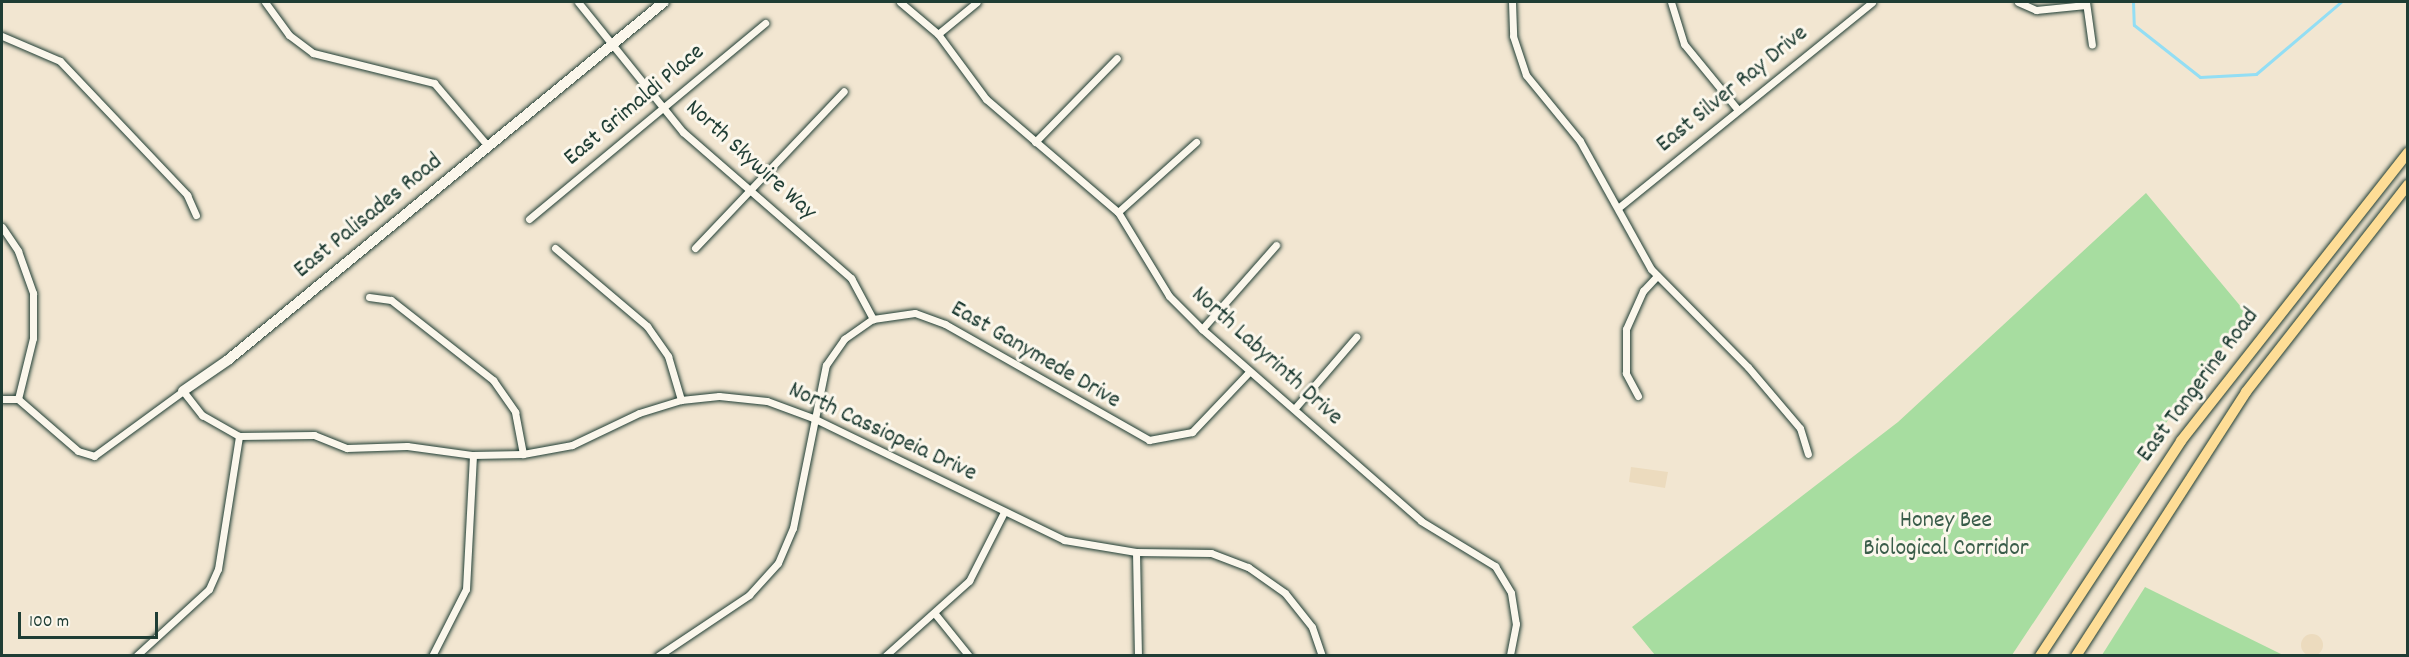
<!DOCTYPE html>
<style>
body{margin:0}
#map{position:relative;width:2409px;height:657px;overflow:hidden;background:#f2e6d1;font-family:Dekko,sans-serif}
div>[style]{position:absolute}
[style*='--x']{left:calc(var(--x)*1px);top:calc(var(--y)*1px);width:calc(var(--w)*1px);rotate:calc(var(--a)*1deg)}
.built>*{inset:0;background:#ecdbbe}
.round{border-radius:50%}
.green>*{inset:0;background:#a7dda0}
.stream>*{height:3px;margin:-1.5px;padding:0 1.5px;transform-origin:1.5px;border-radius:1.5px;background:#93def4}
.roads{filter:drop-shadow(0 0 2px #1f3d34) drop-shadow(0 0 2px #1f3d34)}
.street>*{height:7px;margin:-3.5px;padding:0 3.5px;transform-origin:3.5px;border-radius:3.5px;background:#fbf7ec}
.secondary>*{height:10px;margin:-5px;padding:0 5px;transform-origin:5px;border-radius:5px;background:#fbf7ec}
.primary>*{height:10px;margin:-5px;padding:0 5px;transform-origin:5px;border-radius:5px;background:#fedd96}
span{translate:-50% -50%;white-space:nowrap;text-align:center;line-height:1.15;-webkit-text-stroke:6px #fbf7ec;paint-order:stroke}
.street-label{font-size:24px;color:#1f3d34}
.park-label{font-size:24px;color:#3a5d4a}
.frame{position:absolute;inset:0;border:3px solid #1f3d34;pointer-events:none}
.scale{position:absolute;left:18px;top:612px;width:140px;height:27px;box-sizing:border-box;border:3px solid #1f3d34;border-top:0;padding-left:8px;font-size:18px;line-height:21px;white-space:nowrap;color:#1f3d34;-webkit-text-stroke:4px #fbf7ec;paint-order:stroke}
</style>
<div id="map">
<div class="built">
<div style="clip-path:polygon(1631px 467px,1668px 472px,1665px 488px,1629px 482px)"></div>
<div class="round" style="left:2301px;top:634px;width:22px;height:22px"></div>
</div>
<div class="green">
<div style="clip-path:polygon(2146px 193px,2247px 314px,2174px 411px,2012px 655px,1655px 655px,1632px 627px,1898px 422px)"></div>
<div style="clip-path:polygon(2145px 587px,2283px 655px,2102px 655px)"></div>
</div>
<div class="stream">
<div style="--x:2133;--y:2;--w:23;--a:88"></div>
<div style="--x:2134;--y:25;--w:84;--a:38.2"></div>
<div style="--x:2200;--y:77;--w:56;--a:-3.1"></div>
<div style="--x:2256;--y:74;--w:111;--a:-40.3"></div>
</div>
<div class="roads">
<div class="street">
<div style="--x:265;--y:2;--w:41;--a:54"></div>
<div style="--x:289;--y:35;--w:30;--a:37"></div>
<div style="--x:313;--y:53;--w:125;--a:13.9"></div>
<div style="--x:434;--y:83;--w:83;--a:49.4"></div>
<div style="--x:578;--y:2;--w:167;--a:51.1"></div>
<div style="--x:683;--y:132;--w:223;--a:41"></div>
<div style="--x:851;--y:278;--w:47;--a:61.8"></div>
<div style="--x:900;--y:2;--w:50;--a:40.1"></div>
<div style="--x:938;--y:34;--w:81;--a:53.6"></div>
<div style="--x:986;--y:99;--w:174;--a:40.6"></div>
<div style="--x:1118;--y:212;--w:98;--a:58.7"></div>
<div style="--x:1169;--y:296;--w:47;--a:45"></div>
<div style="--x:1202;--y:329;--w:291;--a:41.2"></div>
<div style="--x:1421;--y:521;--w:87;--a:31.3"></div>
<div style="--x:1495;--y:566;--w:31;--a:59"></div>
<div style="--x:1511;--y:593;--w:31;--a:81"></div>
<div style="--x:1516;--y:624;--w:33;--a:101"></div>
<div style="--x:1512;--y:2;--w:34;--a:88"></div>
<div style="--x:1513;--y:36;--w:41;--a:71.6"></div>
<div style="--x:1526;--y:75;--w:85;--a:50.7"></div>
<div style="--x:1580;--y:141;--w:146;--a:61"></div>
<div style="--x:1651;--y:269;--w:138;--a:45.3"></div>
<div style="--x:1748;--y:367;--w:80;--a:49.6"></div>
<div style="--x:1800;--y:428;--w:27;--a:73"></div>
<div style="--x:1671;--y:2;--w:44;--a:72.8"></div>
<div style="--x:1684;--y:44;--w:85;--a:50.7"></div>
<div style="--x:2018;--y:2;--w:20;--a:24"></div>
<div style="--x:2036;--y:10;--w:50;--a:-5.7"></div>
<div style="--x:2086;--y:2;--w:43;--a:82.1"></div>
<div style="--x:938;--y:34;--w:50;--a:-39.4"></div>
<div style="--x:2;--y:36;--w:63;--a:23.3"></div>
<div style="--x:60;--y:61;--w:185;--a:46.5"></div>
<div style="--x:187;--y:195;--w:22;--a:66"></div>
<div style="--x:1035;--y:142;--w:117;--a:-45.7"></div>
<div style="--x:1618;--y:208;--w:327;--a:-39"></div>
<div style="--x:1118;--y:212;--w:105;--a:-41.9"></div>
<div style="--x:529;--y:219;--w:307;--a:-39.7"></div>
<div style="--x:2;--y:227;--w:29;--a:56"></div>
<div style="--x:18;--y:251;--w:45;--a:70.3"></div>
<div style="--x:33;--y:293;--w:45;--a:90"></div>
<div style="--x:33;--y:338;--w:63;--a:103.8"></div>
<div style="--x:555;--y:248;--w:121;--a:40.3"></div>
<div style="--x:647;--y:326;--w:37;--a:55"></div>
<div style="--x:668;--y:356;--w:46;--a:73.5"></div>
<div style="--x:695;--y:248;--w:216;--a:-46.5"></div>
<div style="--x:369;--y:297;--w:22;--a:8"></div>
<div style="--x:391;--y:300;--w:130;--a:38.1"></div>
<div style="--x:493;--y:380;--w:39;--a:55"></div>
<div style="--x:515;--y:412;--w:43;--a:79.2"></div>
<div style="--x:1202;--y:329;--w:112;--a:-48.6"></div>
<div style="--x:1638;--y:396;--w:26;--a:-118"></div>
<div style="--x:1626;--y:373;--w:44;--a:-90"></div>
<div style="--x:1626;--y:329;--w:42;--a:-65.9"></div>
<div style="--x:1643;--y:291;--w:21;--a:-47"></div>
<div style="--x:2;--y:399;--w:16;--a:0"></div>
<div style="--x:18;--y:399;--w:79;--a:40.9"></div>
<div style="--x:78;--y:451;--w:17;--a:17"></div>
<div style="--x:94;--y:456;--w:110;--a:-36.1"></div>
<div style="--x:183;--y:391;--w:31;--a:52"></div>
<div style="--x:202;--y:415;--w:43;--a:29.6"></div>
<div style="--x:239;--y:436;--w:75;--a:-0.8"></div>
<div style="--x:314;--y:435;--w:35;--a:22"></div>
<div style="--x:347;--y:448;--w:60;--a:-1.9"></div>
<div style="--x:407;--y:446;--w:67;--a:7.8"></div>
<div style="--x:473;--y:455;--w:50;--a:-1.1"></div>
<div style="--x:523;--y:454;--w:50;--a:-10.4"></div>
<div style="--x:572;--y:445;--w:74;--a:-25.5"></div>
<div style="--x:639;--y:413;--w:44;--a:-17.2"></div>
<div style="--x:681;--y:400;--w:38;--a:-6"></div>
<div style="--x:719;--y:396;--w:48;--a:5.9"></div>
<div style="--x:767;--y:401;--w:49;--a:20.3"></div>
<div style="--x:813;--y:418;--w:279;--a:25.9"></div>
<div style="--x:1064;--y:540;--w:73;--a:9.5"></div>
<div style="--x:1136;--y:552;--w:75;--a:0.8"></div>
<div style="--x:1211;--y:553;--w:40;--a:21"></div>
<div style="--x:1248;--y:567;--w:45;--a:35.1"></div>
<div style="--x:1285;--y:593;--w:43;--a:51.5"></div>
<div style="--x:1312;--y:627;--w:31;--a:71"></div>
<div style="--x:1295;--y:408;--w:94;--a:-49.3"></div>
<div style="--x:1136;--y:552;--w:104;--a:88.9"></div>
<div style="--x:936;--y:615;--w:53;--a:51.2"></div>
<div style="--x:136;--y:656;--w:99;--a:-42.5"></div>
<div style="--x:209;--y:589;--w:22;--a:-66"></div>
<div style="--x:218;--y:569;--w:135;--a:-81"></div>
<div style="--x:432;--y:656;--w:75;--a:-63.1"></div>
<div style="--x:466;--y:589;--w:134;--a:-87"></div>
<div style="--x:658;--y:656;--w:110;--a:-33.8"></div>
<div style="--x:749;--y:595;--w:43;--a:-47.8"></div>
<div style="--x:778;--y:563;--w:38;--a:-67"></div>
<div style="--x:793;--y:528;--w:166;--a:-78.6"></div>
<div style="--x:826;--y:365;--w:32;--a:-55"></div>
<div style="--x:844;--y:339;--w:35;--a:-35"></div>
<div style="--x:873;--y:319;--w:42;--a:-8.1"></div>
<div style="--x:915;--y:313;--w:32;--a:20"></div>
<div style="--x:945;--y:324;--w:235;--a:29.6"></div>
<div style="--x:1149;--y:440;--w:44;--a:-10.5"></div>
<div style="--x:1192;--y:432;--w:83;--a:-46.5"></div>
<div style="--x:885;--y:656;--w:113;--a:-41.8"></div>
<div style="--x:969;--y:581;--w:77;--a:-63.1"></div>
</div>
<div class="secondary">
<div style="--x:183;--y:391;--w:55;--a:-34.6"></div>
<div style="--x:228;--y:360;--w:564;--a:-39.39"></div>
</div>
<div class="primary">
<div style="--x:2040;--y:656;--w:257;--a:-56.7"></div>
<div style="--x:2181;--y:441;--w:367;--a:-51.8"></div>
<div style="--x:2076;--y:656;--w:314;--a:-57.2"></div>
<div style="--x:2246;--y:392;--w:263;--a:-52"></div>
</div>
</div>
<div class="street-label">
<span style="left:1733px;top:90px;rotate:-39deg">East Silver Ray Drive</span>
<span style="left:635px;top:106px;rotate:-40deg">East Grimaldi Place</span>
<span style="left:750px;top:161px;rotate:42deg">North Skywire Way</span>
<span style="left:369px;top:217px;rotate:-39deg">East Palisades Road</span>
<span style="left:1035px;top:356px;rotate:30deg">East Ganymede Drive</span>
<span style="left:1266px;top:357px;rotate:42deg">North Labyrinth Drive</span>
<span style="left:2199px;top:386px;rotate:-53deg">East Tangerine Road</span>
<span style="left:882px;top:433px;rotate:25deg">North Cassiopeia Drive</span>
</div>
<div class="park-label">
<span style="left:1946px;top:536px">Honey Bee<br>Biological Corridor</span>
</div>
<div class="frame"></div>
<div class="scale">100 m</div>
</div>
